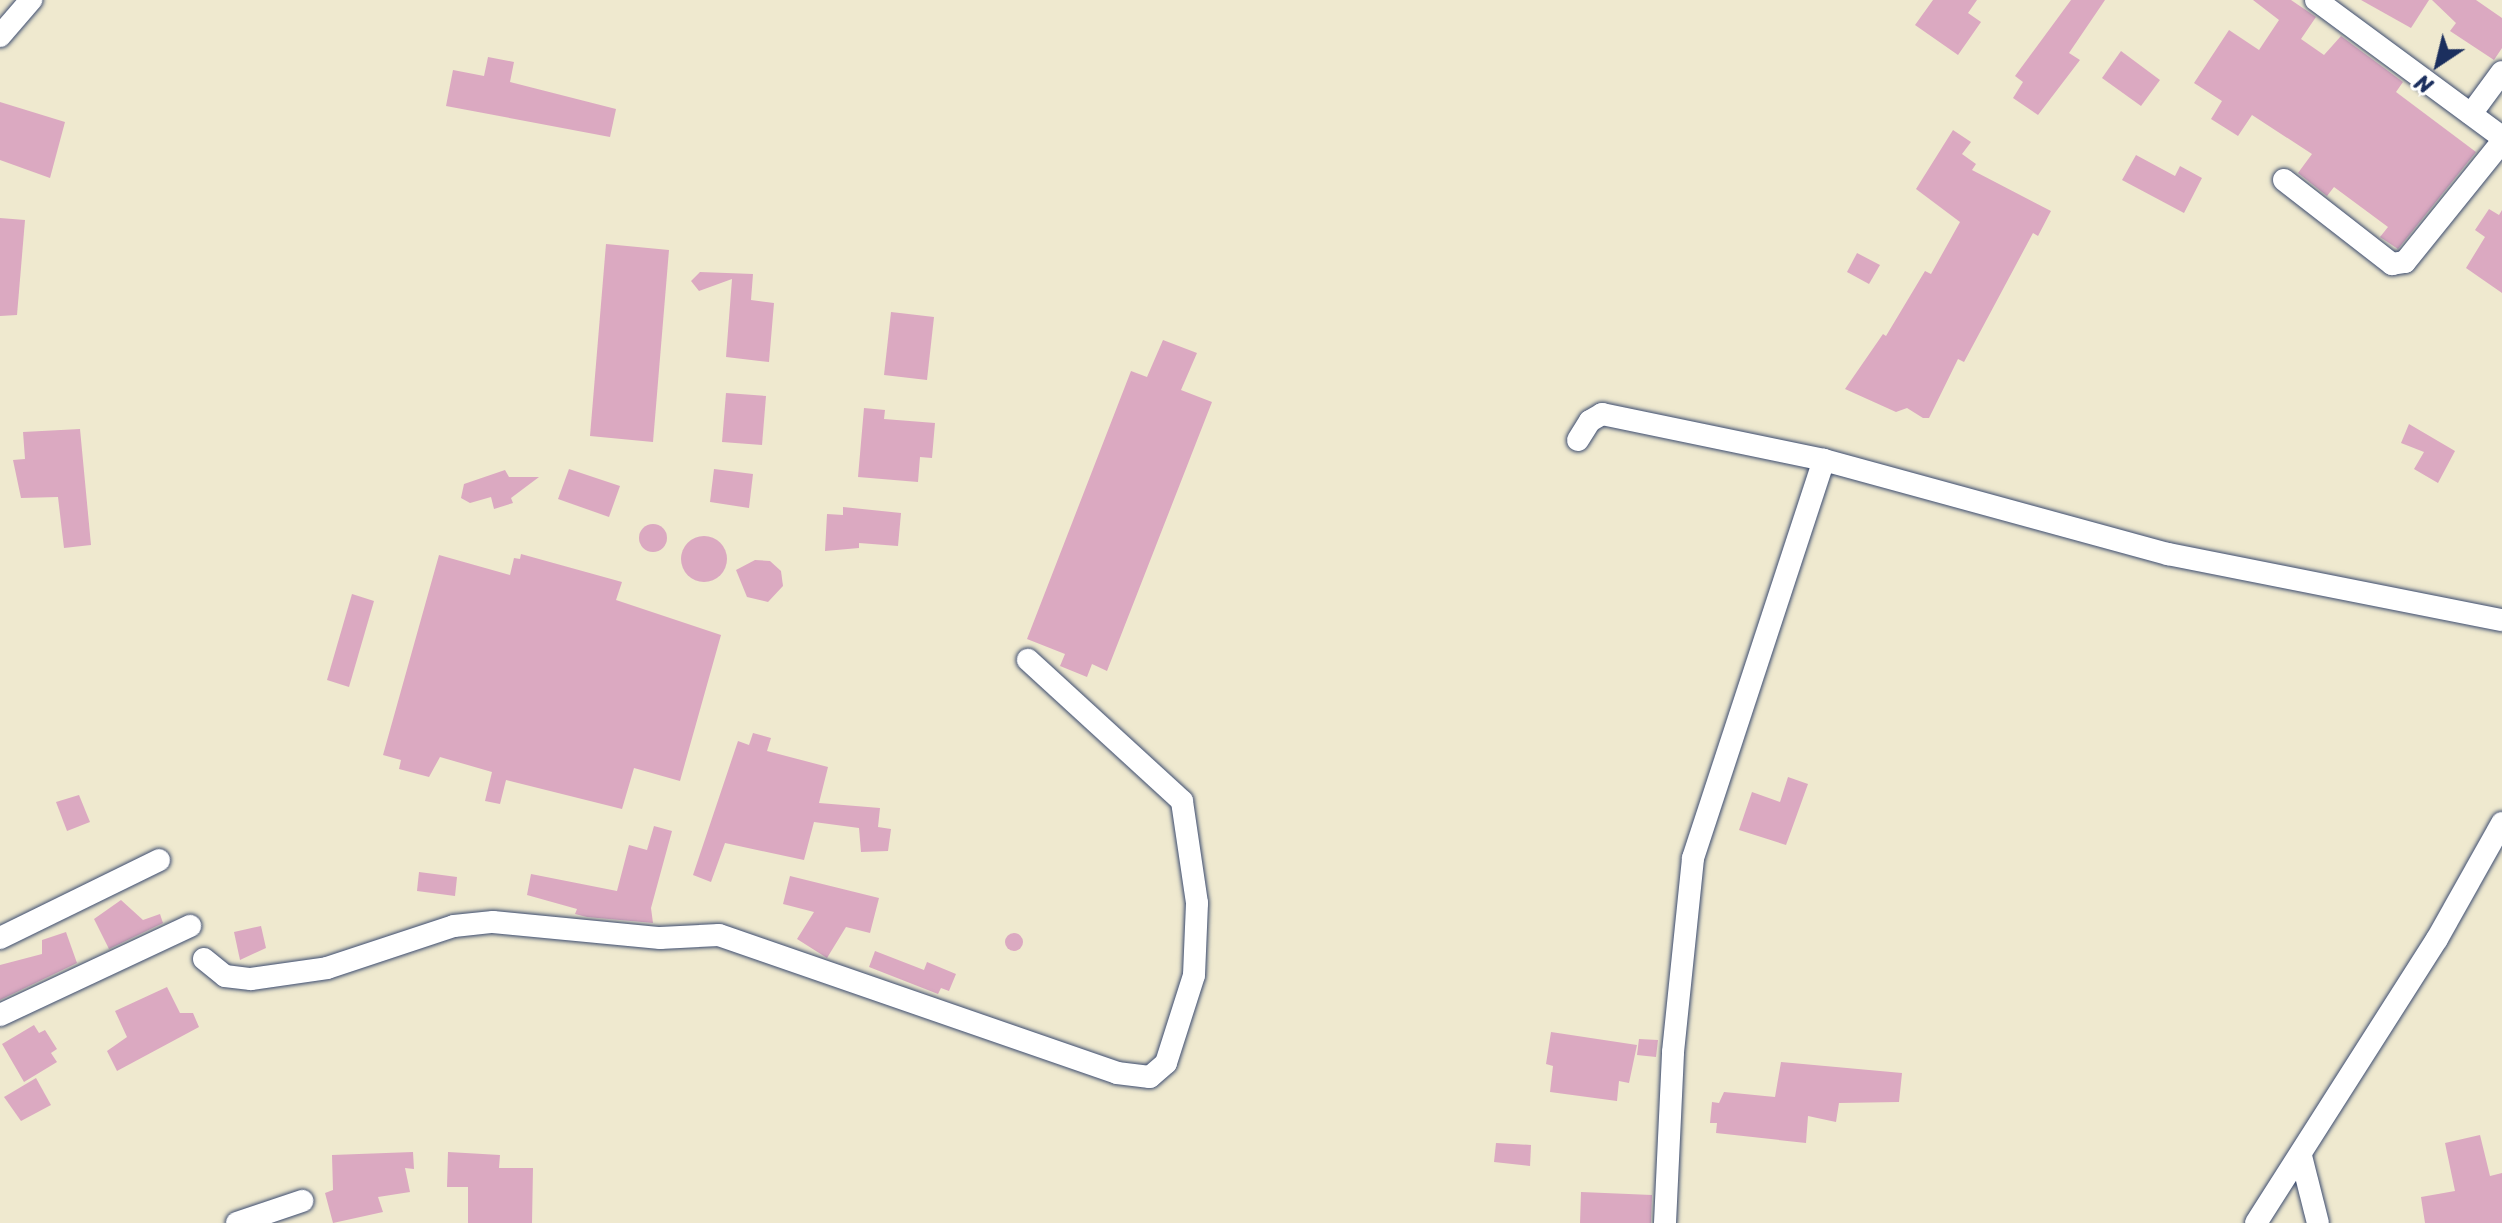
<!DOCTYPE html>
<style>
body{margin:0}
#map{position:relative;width:2502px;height:1223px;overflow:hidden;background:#efe9cf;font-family:Sriracha,sans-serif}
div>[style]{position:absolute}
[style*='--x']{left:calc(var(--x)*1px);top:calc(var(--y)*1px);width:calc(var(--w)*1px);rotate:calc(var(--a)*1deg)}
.building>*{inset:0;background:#dba9c1}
.round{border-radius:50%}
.roads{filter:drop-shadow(0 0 2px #3b4b6f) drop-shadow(0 0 2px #3b4b6f)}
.minor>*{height:22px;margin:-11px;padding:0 11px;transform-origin:11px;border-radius:11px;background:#fff}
span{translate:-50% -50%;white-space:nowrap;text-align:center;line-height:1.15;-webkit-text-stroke:6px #fff;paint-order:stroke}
.north{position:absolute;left:2398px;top:24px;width:80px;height:80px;-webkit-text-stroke:6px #fff;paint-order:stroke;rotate:215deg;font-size:22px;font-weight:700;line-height:32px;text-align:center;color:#1b2f5e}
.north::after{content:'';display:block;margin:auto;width:28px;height:36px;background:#1b2f5e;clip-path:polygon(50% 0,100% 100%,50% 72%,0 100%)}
</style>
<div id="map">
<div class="building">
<div style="clip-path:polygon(1933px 0,1977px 0,1968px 13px,1981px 22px,1958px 55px,1915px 25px)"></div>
<div style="clip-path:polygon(2071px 0,2105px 0,2069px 53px,2080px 60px,2038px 115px,2013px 98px,2023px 82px,2015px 76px)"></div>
<div style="clip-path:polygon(2253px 0,2291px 0,2316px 17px,2301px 39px,2324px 55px,2341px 36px,2403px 82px,2396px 92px,2476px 152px,2398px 249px,2380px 237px,2388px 227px,2334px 187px,2327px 196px,2298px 173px,2312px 154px,2252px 115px,2238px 136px,2211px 119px,2222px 101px,2194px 83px,2229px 30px,2259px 50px,2279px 20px)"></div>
<div style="clip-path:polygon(2361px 0,2429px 0,2411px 28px)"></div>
<div style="clip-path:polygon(2432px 0,2476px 0,2502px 18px,2502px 48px,2494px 60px,2450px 31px,2456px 23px)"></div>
<div style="clip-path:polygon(2121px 51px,2160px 80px,2141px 106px,2102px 78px)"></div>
<div style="clip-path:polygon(488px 57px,514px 62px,510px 82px,616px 109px,610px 137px,446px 106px,453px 70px,484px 76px)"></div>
<div style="clip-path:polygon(0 102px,65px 122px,50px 178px,0 160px)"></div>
<div style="clip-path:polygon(1953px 130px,1971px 142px,1962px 154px,1976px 164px,1972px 170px,2051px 211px,2038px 236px,2033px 233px,1964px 362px,1958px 359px,1929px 418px,1923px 418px,1907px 408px,1896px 412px,1845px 389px,1883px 334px,1886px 336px,1925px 271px,1931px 274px,1960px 222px,1916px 189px)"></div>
<div style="clip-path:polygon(2136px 155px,2175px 176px,2180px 166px,2202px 178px,2184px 213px,2122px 180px)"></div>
<div style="clip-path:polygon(2489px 209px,2499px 215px,2502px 210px,2502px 293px,2466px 268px,2485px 237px,2475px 230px)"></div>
<div style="clip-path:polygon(0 218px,25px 220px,17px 315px,0 316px)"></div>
<div style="clip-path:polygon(606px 244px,669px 250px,653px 442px,590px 436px)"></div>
<div style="clip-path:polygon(1857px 253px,1880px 265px,1869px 284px,1847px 272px)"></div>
<div style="clip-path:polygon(700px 272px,753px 274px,751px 300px,774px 303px,769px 362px,726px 357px,732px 279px,699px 291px,691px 281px)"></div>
<div style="clip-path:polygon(891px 312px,934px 317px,927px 380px,884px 375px)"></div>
<div style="clip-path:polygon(1163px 340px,1197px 353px,1181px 390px,1212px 402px,1107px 671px,1092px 664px,1087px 677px,1060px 666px,1065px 654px,1027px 639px,1131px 371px,1147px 377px)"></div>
<div style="clip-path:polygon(726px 393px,766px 396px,762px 445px,722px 442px)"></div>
<div style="clip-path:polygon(864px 408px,885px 410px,884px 419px,935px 423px,932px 458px,920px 457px,918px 482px,858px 477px)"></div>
<div style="clip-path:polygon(2409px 424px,2455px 451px,2438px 483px,2414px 469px,2424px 452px,2401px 443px)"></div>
<div style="clip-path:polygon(80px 429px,91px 545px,64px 548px,58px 497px,21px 498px,13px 460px,25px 459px,23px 432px)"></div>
<div style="clip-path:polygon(569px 469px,620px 486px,609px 517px,558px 499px)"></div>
<div style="clip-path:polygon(714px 469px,753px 474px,749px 508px,710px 502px)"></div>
<div style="clip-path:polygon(505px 470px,509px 477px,539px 477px,511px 498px,513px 503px,494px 509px,491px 497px,470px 503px,461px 498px,464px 484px)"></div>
<div style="clip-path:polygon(843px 507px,901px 513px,898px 546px,859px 543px,859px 548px,825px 551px,827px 514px,843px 515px)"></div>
<div class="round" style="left:639px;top:524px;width:28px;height:28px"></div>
<div class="round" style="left:681px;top:536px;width:46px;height:46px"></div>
<div style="clip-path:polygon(521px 554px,622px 582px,616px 600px,721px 635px,680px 781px,634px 768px,622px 809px,506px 780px,500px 804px,485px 801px,492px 772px,440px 757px,429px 777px,399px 769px,401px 760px,383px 755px,439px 555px,510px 575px,514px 558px,520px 559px)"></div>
<div style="clip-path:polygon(755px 560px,770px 561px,781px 571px,783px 586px,768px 602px,747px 597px,736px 570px)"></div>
<div style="clip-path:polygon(352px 594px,374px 601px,349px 687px,327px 680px)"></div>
<div style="clip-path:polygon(753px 733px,771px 738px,767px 751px,828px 767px,819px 803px,880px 808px,878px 827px,891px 829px,888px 851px,861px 852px,859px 828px,814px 822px,804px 860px,725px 843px,711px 882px,693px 875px,738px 741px,749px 745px)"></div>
<div style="clip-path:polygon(1788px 777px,1808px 784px,1786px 845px,1739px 830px,1752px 792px,1780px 802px)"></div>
<div style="clip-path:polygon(79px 795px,90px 822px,67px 831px,56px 802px)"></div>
<div style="clip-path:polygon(654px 826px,672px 831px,651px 908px,653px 923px,587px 917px,575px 914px,577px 909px,527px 895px,531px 874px,617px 891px,629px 845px,647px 850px)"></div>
<div style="clip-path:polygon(419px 872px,457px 877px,455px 896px,417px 891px)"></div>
<div style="clip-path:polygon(790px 876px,879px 898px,870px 933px,846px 927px,827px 958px,797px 939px,814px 912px,783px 904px)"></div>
<div style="clip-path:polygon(121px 900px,143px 920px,160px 914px,163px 923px,109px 949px,94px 919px)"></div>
<div style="clip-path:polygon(261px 926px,266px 948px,240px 960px,234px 932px)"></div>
<div style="clip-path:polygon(66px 932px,77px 963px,0 1000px,0 965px,42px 954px,42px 940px)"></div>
<div class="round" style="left:1005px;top:933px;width:18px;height:18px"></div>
<div style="clip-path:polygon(875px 951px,924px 970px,927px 962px,956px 974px,949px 991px,941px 988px,938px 994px,869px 967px)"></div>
<div style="clip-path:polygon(167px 987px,180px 1013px,193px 1013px,199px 1027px,117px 1071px,107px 1051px,127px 1037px,115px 1011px)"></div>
<div style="clip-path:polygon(34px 1025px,39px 1033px,45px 1030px,57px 1049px,51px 1053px,57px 1062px,24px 1082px,2px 1044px)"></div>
<div style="clip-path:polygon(1551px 1032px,1637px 1045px,1629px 1083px,1619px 1081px,1617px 1101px,1550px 1092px,1553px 1066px,1546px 1064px)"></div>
<div style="clip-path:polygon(1639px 1039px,1658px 1040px,1656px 1057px,1637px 1055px)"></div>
<div style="clip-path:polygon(1781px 1062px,1902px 1073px,1899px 1102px,1839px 1103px,1836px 1122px,1808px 1116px,1806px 1143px,1716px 1133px,1717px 1123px,1710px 1123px,1712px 1102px,1719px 1103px,1724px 1092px,1775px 1097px)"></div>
<div style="clip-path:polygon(36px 1078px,51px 1105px,21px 1121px,4px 1097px)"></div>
<div style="clip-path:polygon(2480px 1135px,2490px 1176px,2502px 1173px,2502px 1223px,2425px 1223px,2421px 1197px,2455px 1191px,2445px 1143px)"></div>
<div style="clip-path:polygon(1496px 1143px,1531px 1145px,1530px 1166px,1494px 1162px)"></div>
<div style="clip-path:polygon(413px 1152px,414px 1169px,405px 1168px,410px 1192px,378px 1197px,383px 1212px,333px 1223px,325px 1193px,333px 1190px,332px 1155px)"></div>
<div style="clip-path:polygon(448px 1152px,500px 1155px,499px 1168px,533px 1168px,532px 1223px,468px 1223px,468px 1187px,447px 1187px)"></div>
<div style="clip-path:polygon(1581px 1192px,1652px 1195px,1651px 1223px,1580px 1223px)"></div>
</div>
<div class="roads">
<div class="minor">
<div style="--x:2316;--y:0;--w:231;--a:36.4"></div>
<div style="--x:0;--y:36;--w:48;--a:-49.3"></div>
<div style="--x:2471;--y:114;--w:52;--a:-53.6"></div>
<div style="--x:2284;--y:180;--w:137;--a:37.9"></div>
<div style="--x:2392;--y:264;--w:13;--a:-9"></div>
<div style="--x:2405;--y:262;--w:154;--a:-51.1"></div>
<div style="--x:1578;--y:440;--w:22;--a:-58"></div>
<div style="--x:1590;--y:421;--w:14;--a:-30"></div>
<div style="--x:1602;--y:414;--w:227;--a:11.7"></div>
<div style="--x:1824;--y:460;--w:357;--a:15.3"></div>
<div style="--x:2168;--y:554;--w:340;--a:11.2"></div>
<div style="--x:0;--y:938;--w:177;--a:-26.1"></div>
<div style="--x:204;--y:959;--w:27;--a:39"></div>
<div style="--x:225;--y:976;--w:26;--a:7"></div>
<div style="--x:251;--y:979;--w:77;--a:-8.2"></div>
<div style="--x:327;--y:968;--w:134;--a:-18.3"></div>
<div style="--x:454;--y:926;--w:39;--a:-6"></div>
<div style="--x:493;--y:922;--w:168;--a:5.5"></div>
<div style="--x:660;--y:938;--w:59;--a:-2.9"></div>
<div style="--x:719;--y:935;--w:421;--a:19.1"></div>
<div style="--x:1117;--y:1073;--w:33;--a:7"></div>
<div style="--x:1150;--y:1077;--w:21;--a:-41"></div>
<div style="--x:1166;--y:1063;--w:92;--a:-72.3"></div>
<div style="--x:1194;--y:975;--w:72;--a:-87.6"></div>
<div style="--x:1197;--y:903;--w:103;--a:-98.4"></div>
<div style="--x:1182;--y:801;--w:209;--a:-137.5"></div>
<div style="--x:0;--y:1015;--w:210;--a:-25.1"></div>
<div style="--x:2301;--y:1156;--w:69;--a:75.8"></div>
<div style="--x:237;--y:1223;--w:69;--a:-18.7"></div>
<div style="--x:1665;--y:1223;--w:171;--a:-87.3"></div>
<div style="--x:1673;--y:1052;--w:195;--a:-84.1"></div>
<div style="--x:1693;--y:858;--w:419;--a:-71.8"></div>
<div style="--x:2256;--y:1223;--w:337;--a:-57.5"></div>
<div style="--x:2437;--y:939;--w:133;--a:-60.7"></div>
</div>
</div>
<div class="north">N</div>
</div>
